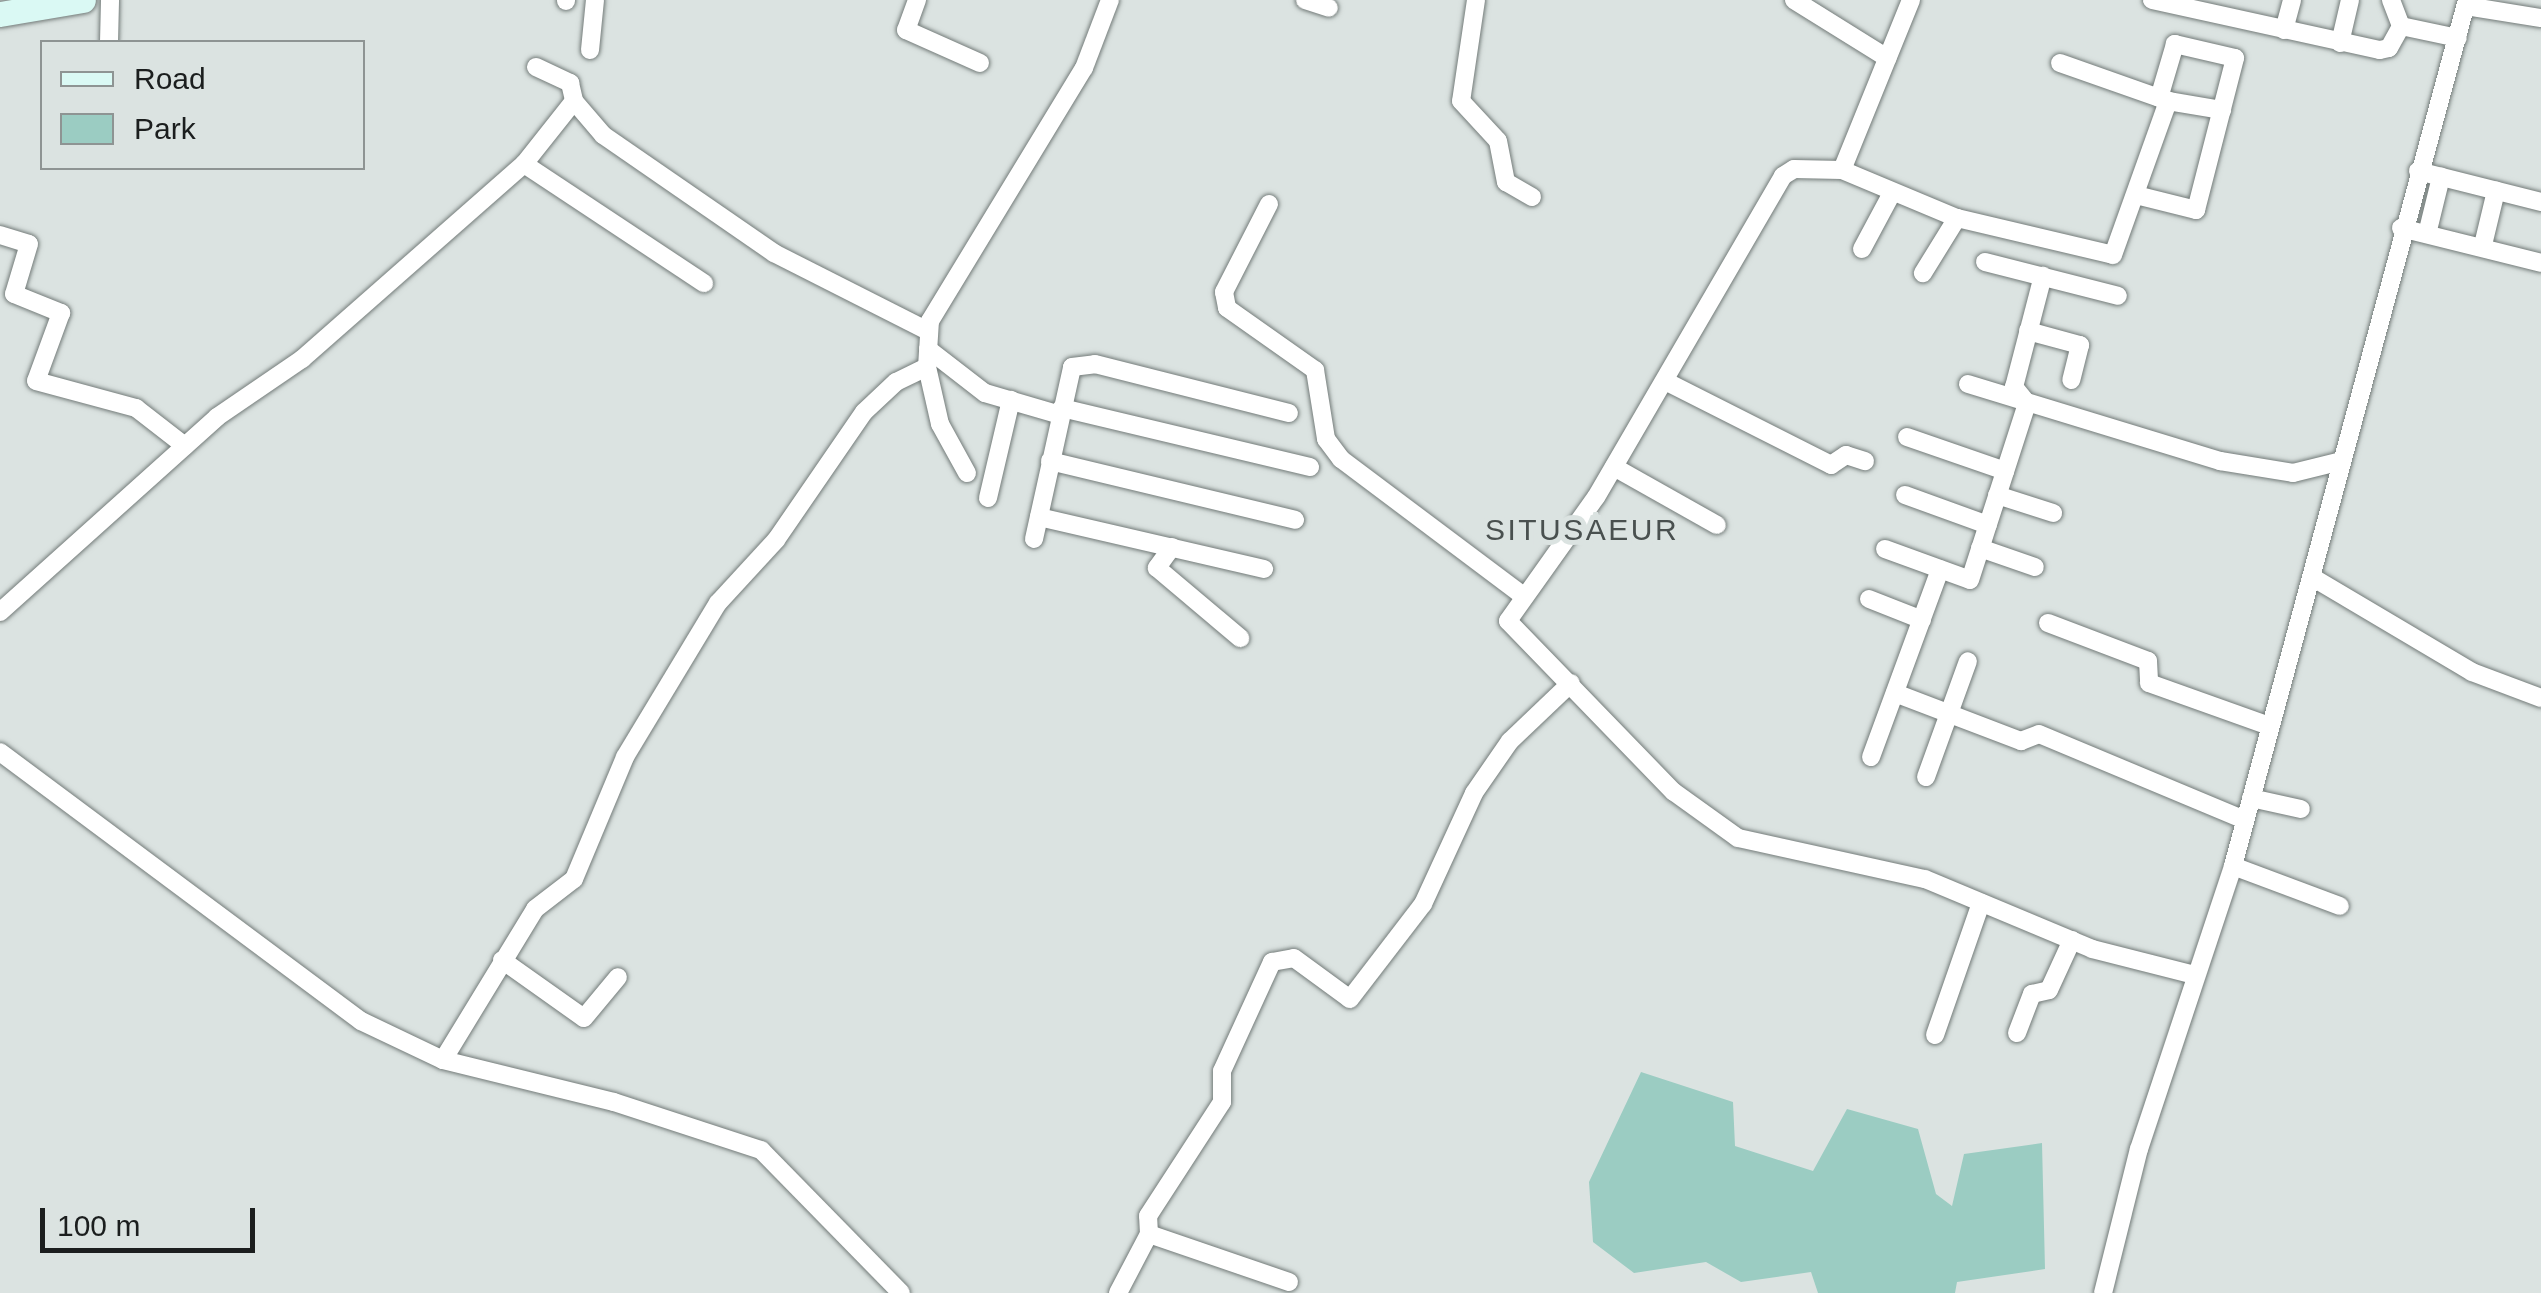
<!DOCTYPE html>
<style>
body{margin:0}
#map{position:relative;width:2541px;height:1293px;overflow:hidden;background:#dbe3e1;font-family:Helvetica,sans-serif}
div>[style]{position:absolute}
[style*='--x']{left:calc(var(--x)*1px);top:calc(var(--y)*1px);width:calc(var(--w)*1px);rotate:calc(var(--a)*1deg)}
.green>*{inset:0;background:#9bccc2}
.roads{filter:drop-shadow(0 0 2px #737b79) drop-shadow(0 0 2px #737b79)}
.street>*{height:18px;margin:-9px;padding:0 9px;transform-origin:9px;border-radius:9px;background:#fff}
.secondary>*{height:25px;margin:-12.5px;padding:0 12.5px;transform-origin:12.5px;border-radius:12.5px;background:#daf9f4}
span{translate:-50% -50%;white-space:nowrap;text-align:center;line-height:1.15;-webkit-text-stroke:10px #dbe3e1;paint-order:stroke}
.quarter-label{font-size:30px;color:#49504f;letter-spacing:2.5px}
.legend{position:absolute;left:40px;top:40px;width:325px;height:130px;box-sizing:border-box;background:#dbe3e1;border:2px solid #8e9493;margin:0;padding:12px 18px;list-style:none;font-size:30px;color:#1b1e1e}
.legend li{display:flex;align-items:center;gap:20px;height:50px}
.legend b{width:50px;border:2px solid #8e9493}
.scale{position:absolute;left:40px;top:1208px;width:215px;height:45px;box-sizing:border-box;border:5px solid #1b1e1e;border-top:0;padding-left:12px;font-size:30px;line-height:35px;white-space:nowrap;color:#1b1e1e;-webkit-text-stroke:8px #dbe3e1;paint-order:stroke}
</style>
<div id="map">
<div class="green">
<div style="clip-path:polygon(1641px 1072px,1733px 1102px,1735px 1146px,1813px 1171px,1847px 1109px,1918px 1129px,1936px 1194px,1952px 1206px,1964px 1154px,2042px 1143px,2045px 1269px,1957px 1282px,1955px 1293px,1818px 1293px,1811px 1272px,1741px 1282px,1706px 1262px,1634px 1273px,1593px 1242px,1589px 1182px)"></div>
</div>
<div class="roads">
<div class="street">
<div style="--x:566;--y:0;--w:1;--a:90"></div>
<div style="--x:917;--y:0;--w:32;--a:110"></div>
<div style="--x:906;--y:30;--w:81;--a:24"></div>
<div style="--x:1305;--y:0;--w:25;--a:18"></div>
<div style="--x:1476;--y:0;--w:102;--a:98.4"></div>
<div style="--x:1461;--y:101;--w:54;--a:47.2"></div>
<div style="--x:1498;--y:141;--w:42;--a:79"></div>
<div style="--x:1506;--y:182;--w:30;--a:30"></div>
<div style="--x:1794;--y:0;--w:110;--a:31.9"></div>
<div style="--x:1911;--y:0;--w:183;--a:112.1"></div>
<div style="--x:1842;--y:170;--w:48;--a:-178.8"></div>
<div style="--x:1794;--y:169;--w:13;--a:148"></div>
<div style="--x:1783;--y:176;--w:371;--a:120.2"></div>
<div style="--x:1596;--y:497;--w:152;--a:125.4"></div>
<div style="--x:1508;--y:621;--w:238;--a:45.9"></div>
<div style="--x:1674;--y:792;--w:79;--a:35.7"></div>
<div style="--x:1738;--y:838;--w:191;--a:12.4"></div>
<div style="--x:1925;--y:879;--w:181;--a:22.7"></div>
<div style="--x:2092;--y:949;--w:106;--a:14.2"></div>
<div style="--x:2152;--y:0;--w:233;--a:12.4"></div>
<div style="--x:2380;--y:50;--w:9;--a:-13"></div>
<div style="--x:2389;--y:48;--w:25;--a:-61"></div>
<div style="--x:2391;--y:0;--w:28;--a:69"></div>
<div style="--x:2401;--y:26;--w:58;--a:11.9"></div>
<div style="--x:2466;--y:6;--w:76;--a:9.1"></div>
<div style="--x:2284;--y:30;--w:31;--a:-75"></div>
<div style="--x:109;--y:42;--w:42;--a:-88.6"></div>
<div style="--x:2340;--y:43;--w:44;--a:-76.9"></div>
<div style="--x:590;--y:50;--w:50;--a:-84.3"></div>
<div style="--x:2060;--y:63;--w:114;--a:19.4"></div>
<div style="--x:2168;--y:101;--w:55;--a:9.5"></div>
<div style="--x:536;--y:67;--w:38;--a:25"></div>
<div style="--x:570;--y:83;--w:18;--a:77"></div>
<div style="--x:524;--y:164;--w:216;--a:33.5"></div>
<div style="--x:1842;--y:170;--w:125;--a:22.7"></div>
<div style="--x:1957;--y:218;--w:65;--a:121.7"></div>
<div style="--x:2418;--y:171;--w:127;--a:14.1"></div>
<div style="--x:2136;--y:195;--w:62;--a:14"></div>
<div style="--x:2196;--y:210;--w:157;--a:-75.6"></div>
<div style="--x:2235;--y:58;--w:62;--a:-166.9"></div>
<div style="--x:2175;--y:44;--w:56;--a:106.5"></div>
<div style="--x:1269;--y:204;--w:99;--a:117.1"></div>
<div style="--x:1224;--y:292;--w:16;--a:79"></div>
<div style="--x:1227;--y:308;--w:108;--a:35.2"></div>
<div style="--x:1315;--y:370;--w:70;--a:80.9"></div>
<div style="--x:1326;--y:439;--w:25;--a:53"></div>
<div style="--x:1341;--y:459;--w:225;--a:36.9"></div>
<div style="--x:1957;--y:218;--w:160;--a:13.3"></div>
<div style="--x:2113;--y:255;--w:164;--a:-70.3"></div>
<div style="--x:2401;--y:228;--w:144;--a:14"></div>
<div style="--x:2428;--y:230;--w:55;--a:-76.2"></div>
<div style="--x:0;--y:235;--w:30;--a:17"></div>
<div style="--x:29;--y:244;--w:52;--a:106.7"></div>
<div style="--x:14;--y:294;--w:51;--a:22"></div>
<div style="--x:61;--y:313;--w:72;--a:110.2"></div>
<div style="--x:36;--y:381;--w:104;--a:15.1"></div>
<div style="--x:136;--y:408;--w:62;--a:37.8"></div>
<div style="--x:2483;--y:245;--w:56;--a:-76.5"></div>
<div style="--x:1862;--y:249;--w:64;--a:-61.8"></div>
<div style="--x:1985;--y:262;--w:137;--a:14.3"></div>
<div style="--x:2028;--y:331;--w:54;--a:15.1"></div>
<div style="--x:2080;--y:345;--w:36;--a:104"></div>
<div style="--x:928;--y:349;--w:72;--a:37.7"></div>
<div style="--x:985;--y:393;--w:78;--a:16.3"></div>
<div style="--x:1667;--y:382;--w:184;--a:26.8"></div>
<div style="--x:1831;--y:465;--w:18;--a:-34"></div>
<div style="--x:1846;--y:455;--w:20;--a:18"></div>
<div style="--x:1968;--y:384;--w:264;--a:17"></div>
<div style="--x:2220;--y:461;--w:74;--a:9.3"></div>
<div style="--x:2293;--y:473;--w:50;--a:-13.8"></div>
<div style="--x:1062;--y:408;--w:255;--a:13.4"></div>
<div style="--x:1907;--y:437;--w:104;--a:19.1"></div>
<div style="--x:1050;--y:461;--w:252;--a:13.5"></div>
<div style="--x:1614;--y:467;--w:118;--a:29.4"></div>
<div style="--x:967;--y:473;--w:56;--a:-118.9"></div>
<div style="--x:940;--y:424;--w:58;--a:-102.8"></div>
<div style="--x:927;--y:367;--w:46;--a:-86.3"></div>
<div style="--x:930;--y:321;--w:296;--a:-58.7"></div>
<div style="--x:1084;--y:68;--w:73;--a:-69.1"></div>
<div style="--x:1905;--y:495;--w:88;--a:19.9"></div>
<div style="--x:1997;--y:495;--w:59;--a:17.8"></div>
<div style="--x:988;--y:498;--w:101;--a:-76.8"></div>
<div style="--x:1039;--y:517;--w:231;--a:13"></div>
<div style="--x:1034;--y:539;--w:176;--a:-77.5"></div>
<div style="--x:1072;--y:367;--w:23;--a:-7"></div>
<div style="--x:1095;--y:364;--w:200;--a:14.2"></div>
<div style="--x:1172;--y:547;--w:26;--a:126"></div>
<div style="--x:1157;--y:568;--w:109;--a:40.1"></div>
<div style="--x:1980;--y:548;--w:58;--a:19.1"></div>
<div style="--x:1885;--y:549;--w:90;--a:20"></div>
<div style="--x:1970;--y:580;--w:186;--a:-72.1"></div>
<div style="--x:2027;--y:403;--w:21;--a:-129"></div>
<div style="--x:2014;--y:387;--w:115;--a:-75.4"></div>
<div style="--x:2312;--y:577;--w:186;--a:30.7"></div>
<div style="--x:2472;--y:672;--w:74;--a:20.6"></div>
<div style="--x:1869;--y:599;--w:57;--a:21.6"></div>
<div style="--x:0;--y:612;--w:292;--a:-41.9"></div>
<div style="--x:217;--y:417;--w:103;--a:-34.3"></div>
<div style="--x:302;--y:359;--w:295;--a:-41.3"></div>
<div style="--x:524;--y:164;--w:80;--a:-51.6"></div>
<div style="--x:574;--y:101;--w:45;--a:49.5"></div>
<div style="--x:603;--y:135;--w:208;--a:34.6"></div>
<div style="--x:774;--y:253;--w:173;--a:26.9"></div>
<div style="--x:2048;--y:623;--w:107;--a:20.8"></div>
<div style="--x:2148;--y:661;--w:22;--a:87"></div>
<div style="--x:2149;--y:683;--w:127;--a:19.7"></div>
<div style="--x:1895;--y:693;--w:135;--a:20.9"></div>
<div style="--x:2021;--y:741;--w:19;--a:-21"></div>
<div style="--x:2039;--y:734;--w:223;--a:22.7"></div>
<div style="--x:0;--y:752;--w:450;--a:36.7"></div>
<div style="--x:361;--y:1021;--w:91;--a:25.4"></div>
<div style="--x:443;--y:1060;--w:176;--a:13.8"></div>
<div style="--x:614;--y:1102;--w:155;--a:18.1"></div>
<div style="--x:761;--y:1150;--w:200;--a:45.6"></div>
<div style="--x:1871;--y:757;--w:200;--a:-69.8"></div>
<div style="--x:1926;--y:777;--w:123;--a:-70.1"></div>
<div style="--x:2251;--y:798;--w:51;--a:12.4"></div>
<div style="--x:2233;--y:866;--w:114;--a:20.5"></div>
<div style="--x:502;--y:960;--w:100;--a:35.3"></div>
<div style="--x:584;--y:1018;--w:53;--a:-50.3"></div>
<div style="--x:2017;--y:1033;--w:42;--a:-69"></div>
<div style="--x:2032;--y:994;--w:17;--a:-13"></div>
<div style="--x:2049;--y:990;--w:55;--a:-65.3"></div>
<div style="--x:1935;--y:1035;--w:140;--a:-70.8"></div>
<div style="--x:443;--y:1060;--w:177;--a:-58.6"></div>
<div style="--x:535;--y:909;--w:49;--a:-37.6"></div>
<div style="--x:574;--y:879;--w:132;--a:-67.3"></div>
<div style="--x:625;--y:757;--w:180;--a:-58.9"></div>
<div style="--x:718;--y:603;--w:86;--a:-47.4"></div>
<div style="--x:776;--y:540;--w:155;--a:-55.5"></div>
<div style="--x:864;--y:412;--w:44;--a:-43.2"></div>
<div style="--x:896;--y:382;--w:34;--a:-26"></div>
<div style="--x:1149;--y:1234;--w:148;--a:18.9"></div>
<div style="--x:1118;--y:1293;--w:67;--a:-62.3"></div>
<div style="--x:1149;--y:1234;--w:18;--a:-93"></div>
<div style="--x:1148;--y:1216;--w:136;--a:-57"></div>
<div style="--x:1222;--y:1102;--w:31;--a:-90"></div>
<div style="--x:1222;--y:1071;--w:120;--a:-65.4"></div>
<div style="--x:1272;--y:962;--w:22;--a:-10"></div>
<div style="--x:1294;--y:958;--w:69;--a:36.2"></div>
<div style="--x:1350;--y:999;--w:120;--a:-52.5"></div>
<div style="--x:1423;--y:904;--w:122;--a:-65.3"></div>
<div style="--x:1474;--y:793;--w:63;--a:-55.3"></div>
<div style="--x:1510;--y:741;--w:84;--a:-43.6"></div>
<div style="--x:2103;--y:1293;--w:148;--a:-76"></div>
<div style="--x:2139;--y:1149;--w:298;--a:-71.6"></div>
<div style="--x:2233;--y:866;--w:897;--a:-74.88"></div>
</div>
<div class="secondary">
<div style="--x:0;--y:14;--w:84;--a:-9.6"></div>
</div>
</div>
<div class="quarter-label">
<span style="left:1582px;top:530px">SITUSAEUR</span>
</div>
<ul class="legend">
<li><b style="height:12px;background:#daf9f4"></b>Road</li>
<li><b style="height:28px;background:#9bccc2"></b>Park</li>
</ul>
<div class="scale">100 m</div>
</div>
